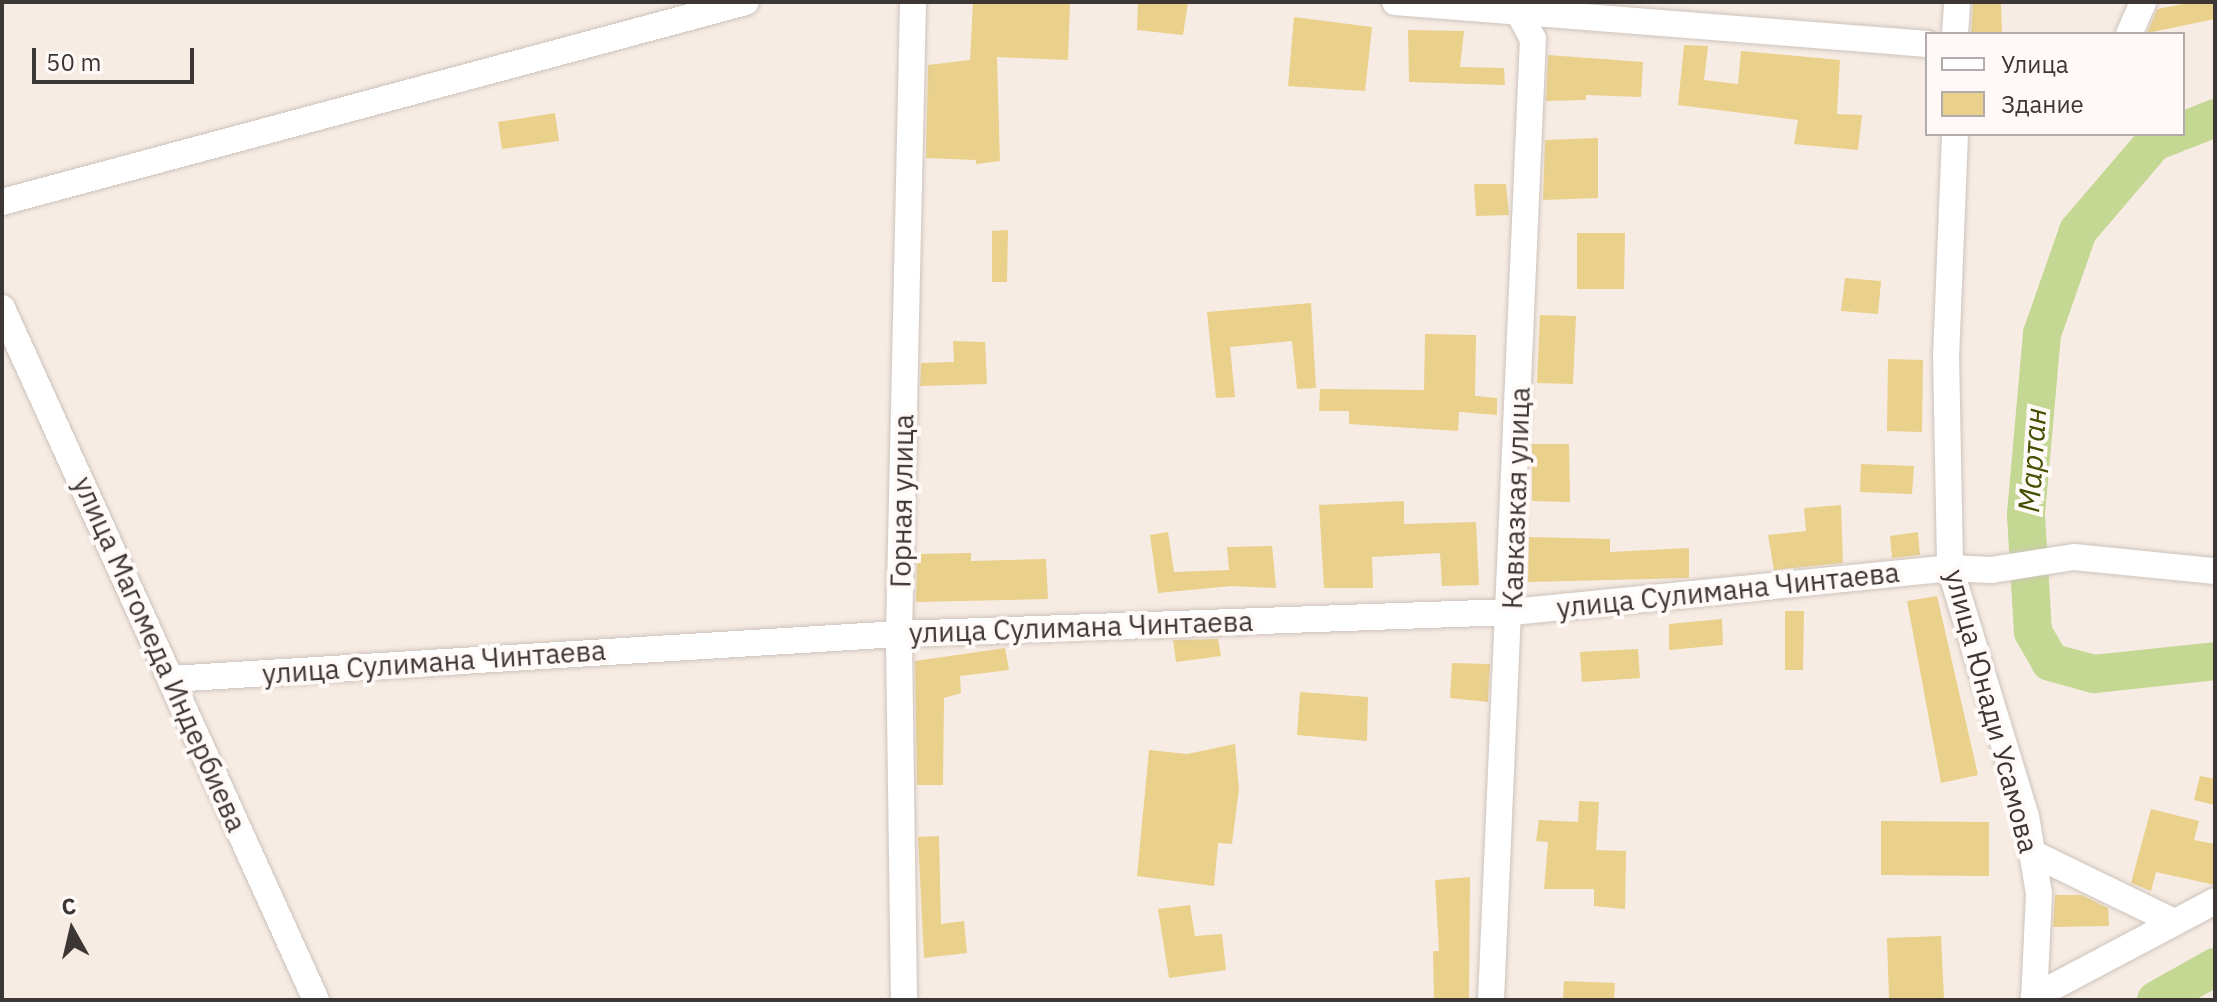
<!DOCTYPE html>
<html>
<head>
<meta charset="utf-8">
<style>
	body { margin:0 }
	#map { position:relative; width:2217px; height:1002px; overflow:hidden; background:#f7ece4; font-family:"IBM Plex Sans",sans-serif }
	div>[style] { position:absolute }
	.river>* { height:38px; margin:-19px; padding:0 19px; transform-origin:19px; border-radius:19px; background:#c4d793 }
	.building>* { inset:0; background:#e9d08b }
	.roads { filter:drop-shadow(0 0 2px #cdc3bb) drop-shadow(0 0 2px #cdc3bb) }
	.minor>* { height:26px; margin:-13px; padding:0 13px; transform-origin:13px; border-radius:13px; background:#fff }
	span { translate:-50% -50%; white-space:nowrap; text-align:center; line-height:1.15; -webkit-text-stroke:8px #fffaf7; paint-order:stroke }
	.street-label { font-size:28px; color:#3c3734 }
	.water-label { font-size:30px; color:#425000; font-style:italic }
	.frame { position:absolute; inset:0; border:4px solid #3c3734; pointer-events:none }
	.legend { position:absolute; left:1925px; top:32px; width:260px; height:104px; box-sizing:border-box; background:#fffaf7; border:2px solid #b1aca9; margin:0; padding:10px 14px; list-style:none; font-size:24px; color:#3c3734 }
	.legend li { display:flex; align-items:center; gap:16px; height:40px }
	.legend b { width:40px; border:2px solid #b1aca9 }
	.north { position:absolute; left:32px; top:890px; width:80px; height:80px; -webkit-text-stroke:6px #fffaf7; paint-order:stroke; rotate:352deg; font-size:22px; font-weight:700; line-height:32px; text-align:center; color:#3c3734 }
	.north::after { content:''; display:block; margin:auto; width:28px; height:36px; background:#3c3734; clip-path:polygon(50% 0,100% 100%,50% 72%,0 100%) }
	.scale { position:absolute; left:32px; top:48px; width:162px; height:36px; box-sizing:border-box; border:4px solid #3c3734; border-top:0; padding-left:10px; font-size:24px; line-height:28px; white-space:nowrap; color:#3c3734; -webkit-text-stroke:6px #fffaf7; paint-order:stroke }
</style>
</head>
<body>
<div id="map">
	<div class="river">
		<div style="left:2183px;top:131px;width:35px;rotate:-22deg"></div>
		<div style="left:2175px;top:134px;width:22px;rotate:159deg"></div>
		<div style="left:2154px;top:142px;width:117px;rotate:130.5deg"></div>
		<div style="left:2078px;top:231px;width:109px;rotate:109.3deg"></div>
		<div style="left:2042px;top:334px;width:182px;rotate:95.1deg"></div>
		<div style="left:2026px;top:515px;width:117px;rotate:86.6deg"></div>
		<div style="left:2033px;top:632px;width:34px;rotate:60deg"></div>
		<div style="left:2050px;top:662px;width:46px;rotate:15.3deg"></div>
		<div style="left:2094px;top:674px;width:122px;rotate:-6.1deg"></div>
		<div style="left:2156px;top:1000px;width:68px;rotate:-29.2deg"></div>
	</div>
	<div class="building">
		<div style="clip-path:polygon(973px 2px,1070px 2px,1068px 60px,997px 57px,1000px 161px,976px 164px,976px 160px,926px 158px,928px 65px,970px 60px)"></div>
		<div style="clip-path:polygon(1138px 2px,1188px 2px,1183px 35px,1137px 30px)"></div>
		<div style="clip-path:polygon(1973px 2px,2001px 2px,2002px 34px,1971px 34px)"></div>
		<div style="clip-path:polygon(2194px 2px,2215px 2px,2215px 19px,2147px 33px,2157px 9px)"></div>
		<div style="clip-path:polygon(1294px 17px,1372px 27px,1365px 91px,1288px 86px)"></div>
		<div style="clip-path:polygon(1408px 30px,1464px 31px,1460px 67px,1504px 68px,1505px 85px,1409px 82px)"></div>
		<div style="clip-path:polygon(1684px 45px,1708px 46px,1704px 80px,1738px 84px,1741px 51px,1840px 60px,1837px 114px,1862px 115px,1858px 150px,1794px 144px,1798px 120px,1678px 105px)"></div>
		<div style="clip-path:polygon(1548px 55px,1643px 62px,1641px 97px,1586px 95px,1586px 100px,1546px 101px)"></div>
		<div style="clip-path:polygon(555px 113px,559px 141px,502px 149px,498px 122px)"></div>
		<div style="clip-path:polygon(1598px 138px,1598px 198px,1543px 200px,1545px 140px)"></div>
		<div style="clip-path:polygon(1474px 184px,1506px 184px,1509px 215px,1476px 216px)"></div>
		<div style="clip-path:polygon(1008px 230px,1007px 282px,992px 282px,992px 231px)"></div>
		<div style="clip-path:polygon(1577px 233px,1625px 233px,1624px 289px,1577px 289px)"></div>
		<div style="clip-path:polygon(1845px 278px,1881px 281px,1878px 314px,1841px 311px)"></div>
		<div style="clip-path:polygon(1311px 303px,1316px 388px,1297px 389px,1292px 341px,1230px 347px,1235px 397px,1216px 398px,1207px 312px)"></div>
		<div style="clip-path:polygon(1540px 315px,1576px 316px,1573px 384px,1537px 383px)"></div>
		<div style="clip-path:polygon(1425px 334px,1476px 335px,1475px 396px,1497px 398px,1497px 415px,1459px 412px,1458px 431px,1349px 424px,1349px 411px,1319px 411px,1320px 389px,1424px 390px)"></div>
		<div style="clip-path:polygon(953px 341px,985px 342px,987px 384px,920px 386px,921px 363px,954px 362px)"></div>
		<div style="clip-path:polygon(1888px 359px,1923px 360px,1922px 432px,1887px 431px)"></div>
		<div style="clip-path:polygon(1532px 444px,1569px 444px,1570px 502px,1532px 501px)"></div>
		<div style="clip-path:polygon(1861px 464px,1914px 466px,1912px 494px,1860px 492px)"></div>
		<div style="clip-path:polygon(1404px 501px,1404px 524px,1476px 522px,1479px 585px,1442px 586px,1440px 553px,1372px 557px,1373px 588px,1324px 588px,1319px 505px)"></div>
		<div style="clip-path:polygon(1841px 505px,1843px 563px,1774px 570px,1768px 535px,1806px 531px,1804px 508px)"></div>
		<div style="clip-path:polygon(1168px 532px,1174px 572px,1229px 570px,1227px 547px,1272px 546px,1276px 588px,1231px 586px,1158px 593px,1150px 535px)"></div>
		<div style="clip-path:polygon(1918px 532px,1920px 555px,1892px 558px,1890px 536px)"></div>
		<div style="clip-path:polygon(1529px 537px,1610px 539px,1610px 552px,1689px 548px,1689px 578px,1528px 582px)"></div>
		<div style="clip-path:polygon(971px 553px,971px 561px,1046px 559px,1048px 599px,916px 602px,917px 554px)"></div>
		<div style="clip-path:polygon(1937px 596px,1978px 775px,1941px 783px,1907px 601px)"></div>
		<div style="clip-path:polygon(1785px 611px,1804px 611px,1803px 670px,1785px 670px)"></div>
		<div style="clip-path:polygon(1722px 619px,1723px 645px,1669px 650px,1669px 624px)"></div>
		<div style="clip-path:polygon(1218px 639px,1221px 656px,1176px 662px,1173px 640px)"></div>
		<div style="clip-path:polygon(1005px 648px,1009px 670px,960px 676px,961px 693px,944px 698px,943px 785px,917px 785px,915px 661px)"></div>
		<div style="clip-path:polygon(1638px 649px,1640px 678px,1582px 682px,1580px 652px)"></div>
		<div style="clip-path:polygon(1452px 663px,1490px 664px,1488px 702px,1450px 698px)"></div>
		<div style="clip-path:polygon(1300px 692px,1368px 697px,1367px 741px,1297px 735px)"></div>
		<div style="clip-path:polygon(1235px 744px,1239px 789px,1232px 844px,1218px 843px,1214px 886px,1137px 876px,1149px 750px,1187px 754px)"></div>
		<div style="clip-path:polygon(2200px 776px,2215px 779px,2215px 805px,2194px 800px)"></div>
		<div style="clip-path:polygon(1579px 801px,1599px 802px,1596px 850px,1626px 851px,1625px 909px,1594px 906px,1594px 889px,1544px 889px,1548px 842px,1536px 841px,1539px 820px,1578px 822px)"></div>
		<div style="clip-path:polygon(2151px 809px,2199px 821px,2194px 840px,2215px 844px,2215px 885px,2156px 872px,2151px 891px,2131px 883px)"></div>
		<div style="clip-path:polygon(1881px 821px,1989px 822px,1989px 876px,1881px 875px)"></div>
		<div style="clip-path:polygon(939px 836px,941px 924px,964px 921px,967px 953px,924px 958px,918px 837px)"></div>
		<div style="clip-path:polygon(1470px 877px,1469px 1000px,1434px 1000px,1433px 951px,1439px 951px,1435px 880px)"></div>
		<div style="clip-path:polygon(2055px 895px,2082px 895px,2108px 908px,2109px 926px,2053px 927px)"></div>
		<div style="clip-path:polygon(1190px 905px,1195px 936px,1222px 934px,1226px 970px,1169px 978px,1158px 909px)"></div>
		<div style="clip-path:polygon(1941px 936px,1944px 999px,1889px 1000px,1887px 938px)"></div>
		<div style="clip-path:polygon(1564px 981px,1615px 983px,1614px 1000px,1563px 1000px)"></div>
	</div>
	<div class="roads">
		<div class="minor">
			<div style="left:1395px;top:2px;width:534px;rotate:4.51deg"></div>
			<div style="left:1955px;top:34px;width:32px;rotate:-86deg"></div>
			<div style="left:2129px;top:34px;width:35px;rotate:-66deg"></div>
			<div style="left:1955px;top:134px;width:220px;rotate:92.3deg"></div>
			<div style="left:1946px;top:354px;width:214px;rotate:88.9deg"></div>
			<div style="left:1950px;top:568px;width:259px;rotate:73deg"></div>
			<div style="left:2026px;top:816px;width:79px;rotate:80.5deg"></div>
			<div style="left:2039px;top:894px;width:106px;rotate:92.7deg"></div>
			<div style="left:2px;top:202px;width:770px;rotate:-15.05deg"></div>
			<div style="left:2px;top:308px;width:760px;rotate:65.59deg"></div>
			<div style="left:171px;top:679px;width:729px;rotate:-3.54deg"></div>
			<div style="left:899px;top:634px;width:613px;rotate:-2.06deg"></div>
			<div style="left:1512px;top:612px;width:440px;rotate:-5.7deg"></div>
			<div style="left:1950px;top:568px;width:41px;rotate:2.8deg"></div>
			<div style="left:1991px;top:570px;width:84px;rotate:-8.9deg"></div>
			<div style="left:2074px;top:557px;width:142px;rotate:5.7deg"></div>
			<div style="left:2032px;top:853px;width:158px;rotate:25.9deg"></div>
			<div style="left:2034px;top:997px;width:205px;rotate:-27.9deg"></div>
			<div style="left:904px;top:1000px;width:366px;rotate:-90.8deg"></div>
			<div style="left:899px;top:634px;width:632px;rotate:-88.73deg"></div>
			<div style="left:1491px;top:1000px;width:962px;rotate:-87.5deg"></div>
			<div style="left:1533px;top:39px;width:42px;rotate:-118.4deg"></div>
		</div>
	</div>
	<div class="street-label">
		<span style="left:1516px;top:498px;rotate:-88deg">Кавказкая улица</span>
		<span style="left:902px;top:501px;rotate:-89deg">Горная улица</span>
		<span style="left:1728px;top:590px;rotate:-6deg">улица Сулимана Чинтаева</span>
		<span style="left:1081px;top:627px;rotate:-2deg">улица Сулимана Чинтаева</span>
		<span style="left:160px;top:654px;rotate:66deg">улица Магомеда Индербиева</span>
		<span style="left:434px;top:662px;rotate:-4deg">улица Сулимана Чинтаева</span>
		<span style="left:1992px;top:711px;rotate:75deg">улица Юнади Усамова</span>
	</div>
	<div class="water-label">
		<span style="left:2032px;top:460px;rotate:-86deg">Мартан</span>
	</div>
	<div class="frame"></div>
	<ul class="legend">
	<li><b style="height:10px;background:#fff"></b>Улица</li>
	<li><b style="height:22px;background:#e9d08b"></b>Здание</li>
	</ul>
	<div class="north">С</div>
	<div class="scale">50 m</div>
</div>
</body>
</html>
